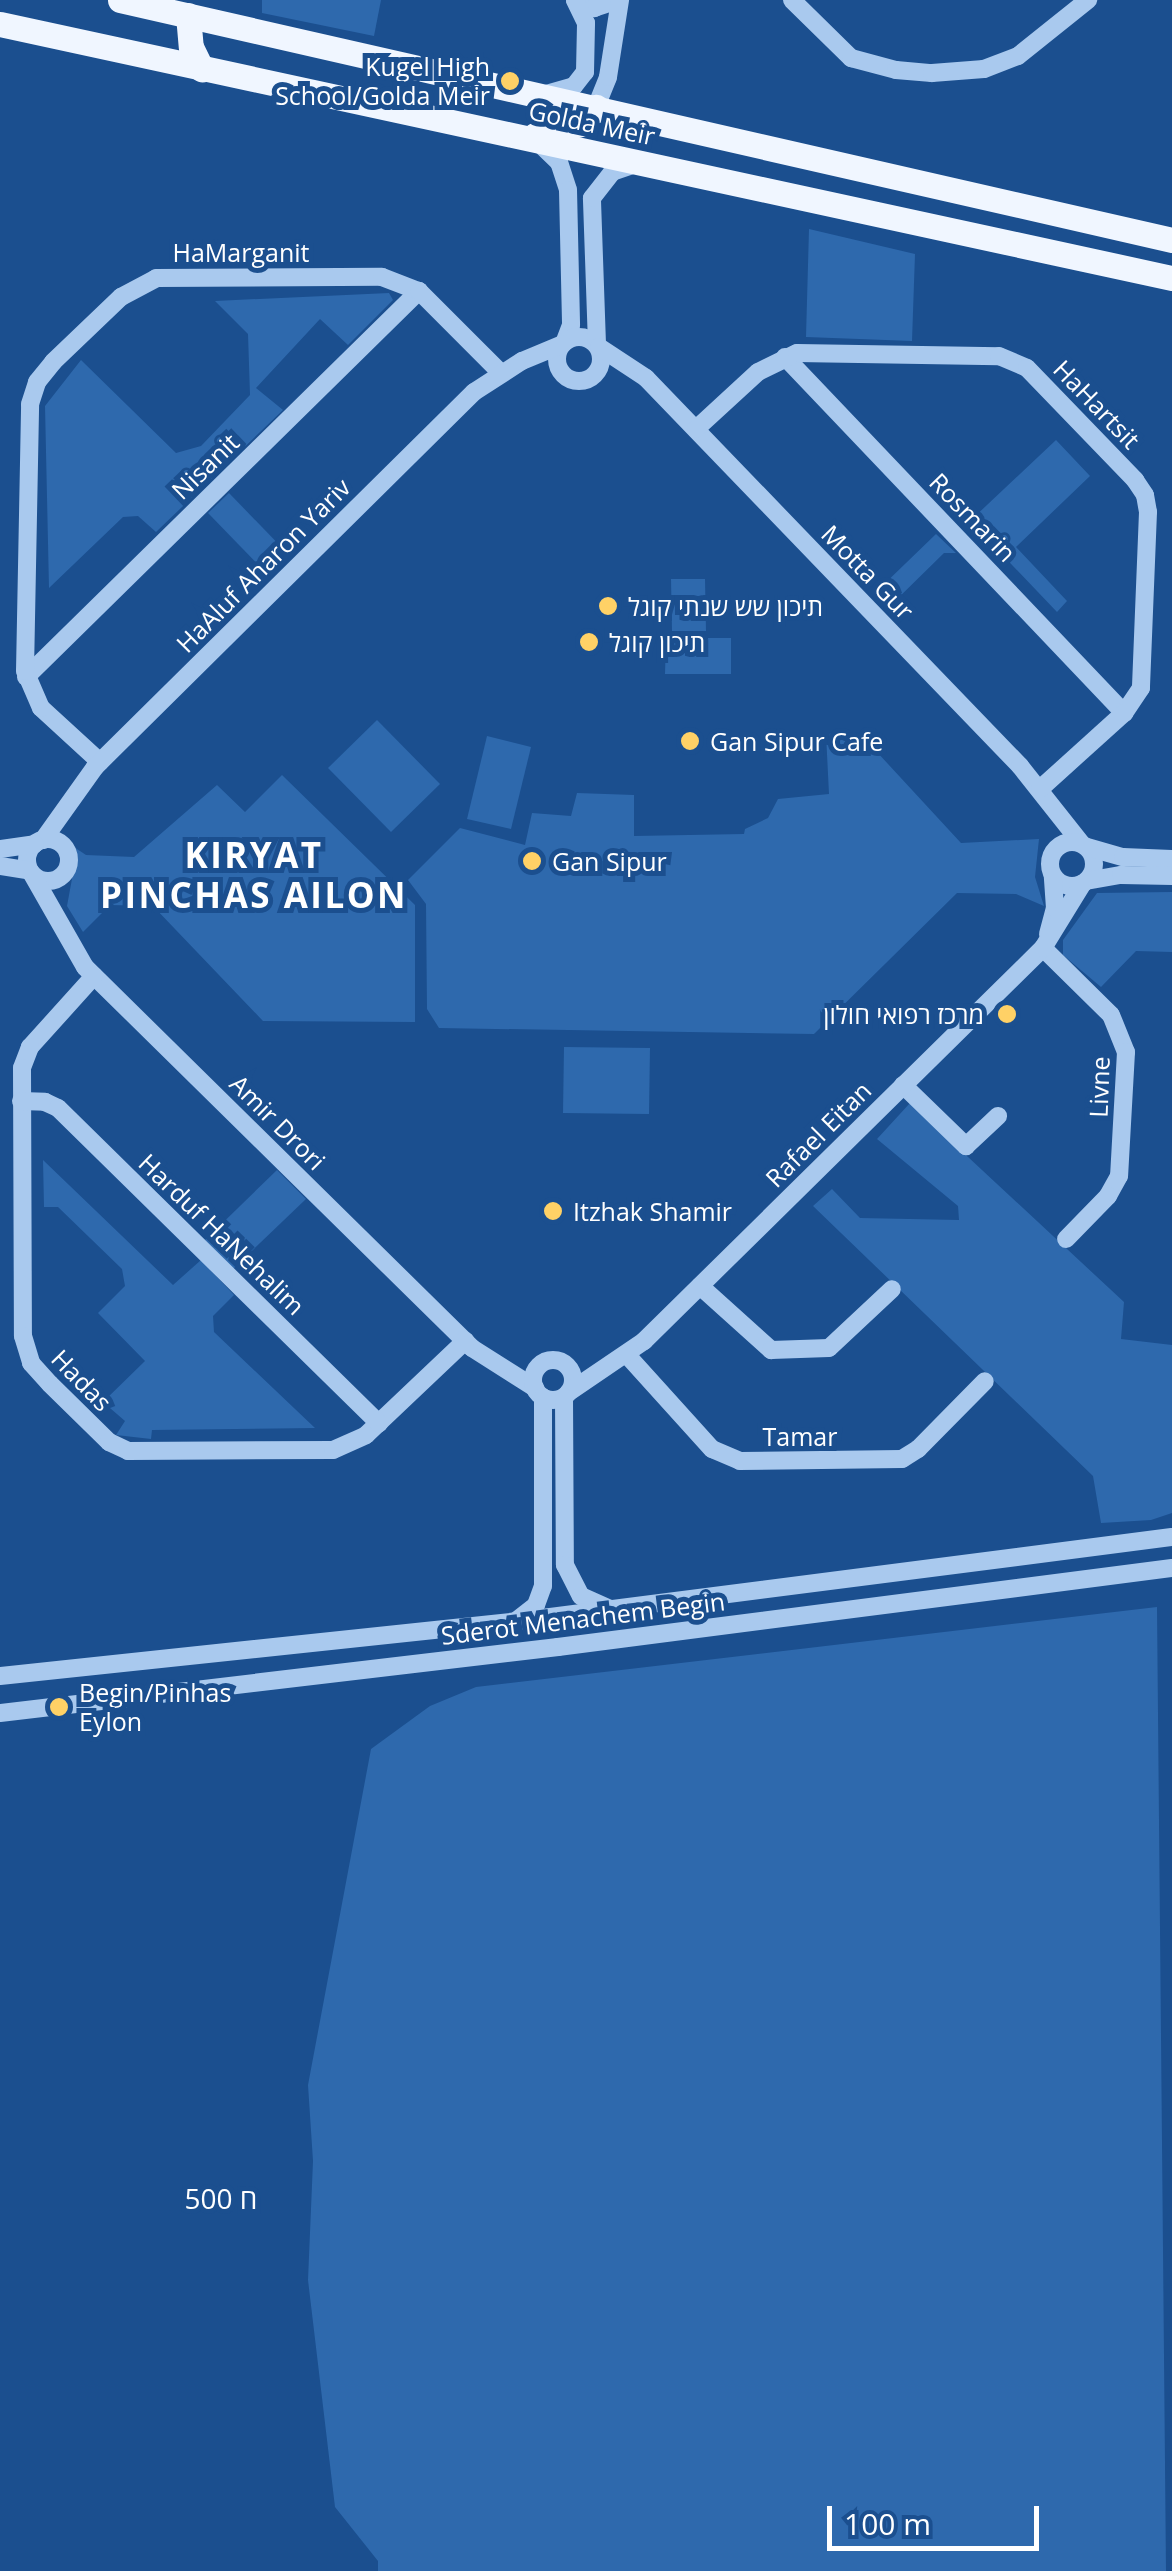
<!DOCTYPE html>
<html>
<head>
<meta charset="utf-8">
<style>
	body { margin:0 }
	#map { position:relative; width:1172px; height:2571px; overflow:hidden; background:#1b4f8f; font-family:"Open Sans","Noto Sans Hebrew",sans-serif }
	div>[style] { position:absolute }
	.green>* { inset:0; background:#2e69ad }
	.minor>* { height:18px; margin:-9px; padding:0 9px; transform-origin:9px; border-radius:9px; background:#a9c9ee }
	.minor>.ring { margin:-9px; padding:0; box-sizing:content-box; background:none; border:18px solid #a9c9ee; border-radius:50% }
	.major>* { height:25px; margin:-12.5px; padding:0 12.5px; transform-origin:12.5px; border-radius:12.5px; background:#f0f6ff }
	.dots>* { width:28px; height:28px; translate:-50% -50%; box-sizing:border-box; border:5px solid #1b4f8f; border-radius:50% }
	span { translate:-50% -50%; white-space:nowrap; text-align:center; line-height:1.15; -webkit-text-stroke:10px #1b4f8f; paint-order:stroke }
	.poi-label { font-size:25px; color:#fff }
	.right { translate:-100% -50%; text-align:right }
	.left { translate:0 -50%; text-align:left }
	.street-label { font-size:25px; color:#fff }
	.neighbourhood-label { font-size:28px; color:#fff }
	.district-label { font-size:35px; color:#fff; font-weight:700; letter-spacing:2.5px }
	.scale { position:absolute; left:827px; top:2506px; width:212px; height:45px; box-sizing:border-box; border:5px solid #fff; border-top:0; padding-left:12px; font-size:30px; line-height:35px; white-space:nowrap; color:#fff; -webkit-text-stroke:8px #1b4f8f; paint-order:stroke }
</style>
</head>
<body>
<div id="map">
	<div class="green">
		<div style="clip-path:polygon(262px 0,381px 0,374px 36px,262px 13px)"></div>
		<div style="clip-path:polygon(809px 229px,915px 254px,912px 341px,806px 337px)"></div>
		<div style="clip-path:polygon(389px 293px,393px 300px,348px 345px,320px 319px,256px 388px,283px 410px,156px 532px,138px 516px,123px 517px,49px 588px,45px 406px,81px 360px,176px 453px,201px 446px,250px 395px,248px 334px,215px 301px)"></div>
		<div style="clip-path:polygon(1056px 440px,1090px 476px,1016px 547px,1067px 601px,1057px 612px,970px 521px)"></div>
		<div style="clip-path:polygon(229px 493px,289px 555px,268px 575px,208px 513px)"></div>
		<div style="clip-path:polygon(936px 534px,956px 553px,944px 553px,890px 606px,876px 592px)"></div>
		<div style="clip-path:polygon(671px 579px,705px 579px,706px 631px,672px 631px)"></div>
		<div style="clip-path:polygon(666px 638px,731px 638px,731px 674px,665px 674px)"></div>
		<div style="clip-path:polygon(377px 720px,440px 784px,391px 832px,328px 768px)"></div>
		<div style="clip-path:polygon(846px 732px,864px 738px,961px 843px,1039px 839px,1035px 877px,1044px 906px,1016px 894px,957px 893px,814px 1034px,439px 1028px,427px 1009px,426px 904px,408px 880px,460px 828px,525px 845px,532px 813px,571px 816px,577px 793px,634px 795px,634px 836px,744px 834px,745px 829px,768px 818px,778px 799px,829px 794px,826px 734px)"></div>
		<div style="clip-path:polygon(487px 736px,531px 747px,511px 829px,467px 819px)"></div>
		<div style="clip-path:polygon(282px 775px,415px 905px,415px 1022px,263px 1021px,153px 906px,110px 905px,83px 932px,67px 906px,76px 857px,74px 847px,86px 855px,134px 857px,217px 785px,245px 812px)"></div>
		<div style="clip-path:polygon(1172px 892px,1172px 952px,1136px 951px,1101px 987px,1063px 955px,1063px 940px,1097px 893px)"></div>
		<div style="clip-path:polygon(564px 1047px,650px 1048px,649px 1114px,563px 1113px)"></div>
		<div style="clip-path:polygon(910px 1103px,1124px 1302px,1121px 1339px,1172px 1345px,1172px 1513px,1151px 1520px,1101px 1523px,1093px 1476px,813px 1206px,832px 1189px,860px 1218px,959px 1220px,958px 1206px,877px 1139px)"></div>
		<div style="clip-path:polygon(43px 1160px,173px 1285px,201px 1260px,234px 1295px,213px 1316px,214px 1332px,315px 1428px,152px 1430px,151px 1439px,116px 1435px,125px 1421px,103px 1402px,145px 1361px,98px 1313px,125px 1286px,122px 1269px,58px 1207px,44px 1207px)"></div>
		<div style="clip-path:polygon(277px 1170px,306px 1199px,233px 1269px,205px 1240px)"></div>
		<div style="clip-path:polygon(1157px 1607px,1166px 2571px,378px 2571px,378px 2561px,335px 2507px,308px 2280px,313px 2161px,308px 2085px,371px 1749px,430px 1706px,476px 1687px)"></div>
	</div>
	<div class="minor">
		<div style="left:575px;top:0;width:21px;rotate:23deg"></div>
		<div style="left:594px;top:8px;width:25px;rotate:-18deg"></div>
		<div style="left:792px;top:0;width:83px;rotate:44.5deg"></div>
		<div style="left:851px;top:58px;width:47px;rotate:14.9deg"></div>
		<div style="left:896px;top:70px;width:36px;rotate:5deg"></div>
		<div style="left:932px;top:73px;width:52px;rotate:-4.4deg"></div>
		<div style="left:984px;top:69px;width:36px;rotate:-21deg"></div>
		<div style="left:1018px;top:56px;width:90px;rotate:-38.7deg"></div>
		<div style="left:543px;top:95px;width:32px;rotate:-16deg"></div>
		<div style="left:574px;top:86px;width:18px;rotate:-52deg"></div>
		<div style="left:585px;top:72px;width:49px;rotate:-88.8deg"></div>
		<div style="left:586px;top:23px;width:25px;rotate:-116deg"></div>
		<div style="left:596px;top:107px;width:32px;rotate:-68deg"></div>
		<div style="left:608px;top:77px;width:78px;rotate:-81.1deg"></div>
		<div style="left:539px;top:143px;width:28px;rotate:44deg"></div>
		<div style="left:559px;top:162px;width:29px;rotate:72deg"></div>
		<div style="left:568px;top:190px;width:135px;rotate:88.7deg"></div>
		<div style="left:571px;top:325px;width:17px;rotate:111deg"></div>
		<div class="ring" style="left:557px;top:337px;width:26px;height:26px"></div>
		<div style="left:597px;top:344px;width:146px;rotate:-92deg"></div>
		<div style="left:592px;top:198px;width:33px;rotate:-52deg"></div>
		<div style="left:612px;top:172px;width:24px;rotate:-19deg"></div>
		<div style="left:599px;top:347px;width:56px;rotate:33.4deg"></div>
		<div style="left:646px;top:378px;width:539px;rotate:46.05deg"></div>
		<div style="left:1020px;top:766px;width:98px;rotate:51.6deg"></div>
		<div style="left:785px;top:357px;width:492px;rotate:46.4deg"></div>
		<div style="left:696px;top:429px;width:84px;rotate:-42.6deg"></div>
		<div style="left:758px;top:372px;width:43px;rotate:-26deg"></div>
		<div style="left:797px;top:353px;width:202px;rotate:0.9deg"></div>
		<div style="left:999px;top:356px;width:30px;rotate:23deg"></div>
		<div style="left:1027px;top:368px;width:156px;rotate:46deg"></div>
		<div style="left:1135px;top:480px;width:18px;rotate:56deg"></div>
		<div style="left:1145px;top:495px;width:17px;rotate:80deg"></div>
		<div style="left:1148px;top:512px;width:176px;rotate:92.3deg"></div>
		<div style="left:1141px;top:688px;width:30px;rotate:124deg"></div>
		<div style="left:1124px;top:713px;width:113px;rotate:137.9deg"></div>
		<div style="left:26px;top:677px;width:551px;rotate:-44.49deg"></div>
		<div style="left:100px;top:762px;width:80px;rotate:-137.5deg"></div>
		<div style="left:41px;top:708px;width:40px;rotate:-113.4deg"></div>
		<div style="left:25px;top:671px;width:267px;rotate:-88.9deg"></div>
		<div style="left:30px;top:404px;width:23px;rotate:-72deg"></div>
		<div style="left:37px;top:382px;width:26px;rotate:-51deg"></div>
		<div style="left:53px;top:362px;width:94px;rotate:-43.7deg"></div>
		<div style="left:121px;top:297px;width:40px;rotate:-28deg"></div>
		<div style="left:156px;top:278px;width:226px;rotate:-0.3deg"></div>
		<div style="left:382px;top:277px;width:40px;rotate:21deg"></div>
		<div style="left:419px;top:291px;width:116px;rotate:45deg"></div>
		<div class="ring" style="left:27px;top:839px;width:24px;height:24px"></div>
		<div style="left:43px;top:840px;width:90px;rotate:-54.5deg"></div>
		<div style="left:95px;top:767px;width:533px;rotate:-44.7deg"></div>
		<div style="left:474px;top:392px;width:57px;rotate:-32.9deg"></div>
		<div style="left:522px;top:361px;width:44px;rotate:-22.5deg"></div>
		<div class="ring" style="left:1050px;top:842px;width:26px;height:26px"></div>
		<div style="left:1087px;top:847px;width:37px;rotate:16deg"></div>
		<div style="left:1123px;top:857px;width:49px;rotate:2.3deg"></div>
		<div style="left:0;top:849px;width:35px;rotate:-8deg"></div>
		<div style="left:0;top:866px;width:30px;rotate:9deg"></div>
		<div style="left:32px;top:874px;width:107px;rotate:60.3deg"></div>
		<div style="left:85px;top:967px;width:543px;rotate:44.55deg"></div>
		<div style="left:472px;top:1348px;width:75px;rotate:32.4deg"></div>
		<div style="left:1086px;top:881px;width:36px;rotate:-10deg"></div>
		<div style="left:1121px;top:875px;width:51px;rotate:1.1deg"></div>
		<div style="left:1048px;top:934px;width:27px;rotate:-75deg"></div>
		<div style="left:1055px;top:908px;width:32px;rotate:-94deg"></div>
		<div style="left:1043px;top:948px;width:95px;rotate:44.6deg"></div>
		<div style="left:1111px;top:1015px;width:40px;rotate:68deg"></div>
		<div style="left:1126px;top:1052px;width:124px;rotate:93.2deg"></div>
		<div style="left:1119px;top:1176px;width:23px;rotate:119deg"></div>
		<div style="left:1108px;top:1196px;width:60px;rotate:134.3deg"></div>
		<div style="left:94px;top:976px;width:96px;rotate:132deg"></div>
		<div style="left:30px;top:1047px;width:22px;rotate:111deg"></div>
		<div style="left:22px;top:1068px;width:268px;rotate:89.8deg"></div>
		<div style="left:23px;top:1336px;width:28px;rotate:73deg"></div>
		<div style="left:31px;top:1363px;width:28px;rotate:48deg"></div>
		<div style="left:50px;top:1384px;width:83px;rotate:44.5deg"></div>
		<div style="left:109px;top:1442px;width:21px;rotate:25deg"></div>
		<div style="left:128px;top:1451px;width:205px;rotate:-0.3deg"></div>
		<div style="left:333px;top:1450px;width:36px;rotate:-24deg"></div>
		<div style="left:366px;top:1435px;width:137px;rotate:-43.5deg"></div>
		<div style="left:903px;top:1085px;width:88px;rotate:44.1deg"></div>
		<div style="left:966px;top:1146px;width:44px;rotate:-43.2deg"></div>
		<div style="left:21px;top:1101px;width:24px;rotate:2deg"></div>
		<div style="left:45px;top:1102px;width:14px;rotate:25deg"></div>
		<div style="left:58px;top:1108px;width:450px;rotate:44.5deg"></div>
		<div style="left:700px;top:1286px;width:96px;rotate:42deg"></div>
		<div style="left:771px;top:1350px;width:58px;rotate:-2deg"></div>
		<div style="left:829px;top:1348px;width:86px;rotate:-43.1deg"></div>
		<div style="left:627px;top:1355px;width:127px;rotate:47.9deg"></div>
		<div style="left:712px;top:1449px;width:30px;rotate:23deg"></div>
		<div style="left:740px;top:1461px;width:162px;rotate:-0.7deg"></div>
		<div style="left:902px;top:1459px;width:19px;rotate:-32deg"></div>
		<div style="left:918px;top:1449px;width:95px;rotate:-45.4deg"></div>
		<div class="ring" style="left:533px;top:1360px;width:22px;height:22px"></div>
		<div style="left:569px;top:1392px;width:91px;rotate:-34.2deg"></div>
		<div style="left:644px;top:1341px;width:560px;rotate:-44.57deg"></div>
		<div style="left:1043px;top:948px;width:76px;rotate:-58.4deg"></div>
		<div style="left:564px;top:1397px;width:168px;rotate:89.7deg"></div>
		<div style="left:565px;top:1565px;width:35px;rotate:63deg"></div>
		<div style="left:581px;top:1596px;width:30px;rotate:24deg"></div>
		<div style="left:517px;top:1620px;width:24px;rotate:-38deg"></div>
		<div style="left:536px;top:1605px;width:20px;rotate:-70deg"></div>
		<div style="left:543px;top:1586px;width:189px;rotate:-90deg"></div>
		<div style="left:0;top:1676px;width:522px;rotate:-6.05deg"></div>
		<div style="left:519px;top:1621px;width:658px;rotate:-7.33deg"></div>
		<div style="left:0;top:1713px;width:562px;rotate:-6.75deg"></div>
		<div style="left:558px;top:1647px;width:619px;rotate:-7.33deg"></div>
	</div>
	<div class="major">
		<div style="left:120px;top:0;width:1079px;rotate:12.85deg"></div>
		<div style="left:188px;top:15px;width:32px;rotate:85deg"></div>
		<div style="left:191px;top:47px;width:25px;rotate:64deg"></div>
		<div style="left:0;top:24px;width:1199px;rotate:12.23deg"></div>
		<div style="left:535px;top:135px;width:47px;rotate:-13.4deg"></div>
		<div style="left:581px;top:124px;width:23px;rotate:-49deg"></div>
	</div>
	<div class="dots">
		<div style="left:510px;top:81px;background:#ffd166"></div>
		<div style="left:608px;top:606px;background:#ffd166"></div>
		<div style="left:589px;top:642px;background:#ffd166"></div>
		<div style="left:690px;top:741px;background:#ffd166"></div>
		<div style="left:532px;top:861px;background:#ffd166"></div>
		<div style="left:1007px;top:1014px;background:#ffd166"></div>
		<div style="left:553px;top:1211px;background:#ffd166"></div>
		<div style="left:59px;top:1707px;background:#ffd166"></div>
	</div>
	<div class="poi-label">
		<span class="right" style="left:490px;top:81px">Kugel High<br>School/Golda Meir</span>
		<span class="left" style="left:628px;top:606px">תיכון שש שנתי קוגל</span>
		<span class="left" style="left:609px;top:642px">תיכון קוגל</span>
		<span class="left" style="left:710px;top:741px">Gan Sipur Cafe</span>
		<span class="left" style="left:552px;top:861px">Gan Sipur</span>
		<span class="right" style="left:984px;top:1014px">מרכז רפואי חולון</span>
		<span class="left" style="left:573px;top:1211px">Itzhak Shamir</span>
		<span class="left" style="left:79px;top:1707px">Begin/Pinhas<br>Eylon</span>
	</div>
	<div class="street-label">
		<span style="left:592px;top:123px;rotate:12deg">Golda Meir</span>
		<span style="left:241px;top:252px">HaMarganit</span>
		<span style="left:1097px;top:404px;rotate:46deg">HaHartsit</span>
		<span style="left:205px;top:466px;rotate:-44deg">Nisanit</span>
		<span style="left:973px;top:517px;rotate:46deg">Rosmarin</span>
		<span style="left:263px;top:565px;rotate:-45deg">HaAluf Aharon Yariv</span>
		<span style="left:868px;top:572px;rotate:46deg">Motta Gur</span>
		<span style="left:1099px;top:1087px;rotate:-88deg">Livne</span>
		<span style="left:278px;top:1122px;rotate:45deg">Amir Drori</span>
		<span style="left:818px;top:1134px;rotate:-45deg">Rafael Eitan</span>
		<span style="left:222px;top:1234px;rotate:44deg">Harduf HaNehalim</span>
		<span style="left:82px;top:1380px;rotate:46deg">Hadas</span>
		<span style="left:800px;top:1436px">Tamar</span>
		<span style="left:583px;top:1618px;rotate:-7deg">Sderot Menachem Begin</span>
	</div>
	<div class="neighbourhood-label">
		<span style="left:221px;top:2198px">ח 500</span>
	</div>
	<div class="district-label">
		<span style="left:254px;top:875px">KIRYAT<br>PINCHAS AILON</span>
	</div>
	<div class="scale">100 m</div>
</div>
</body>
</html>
